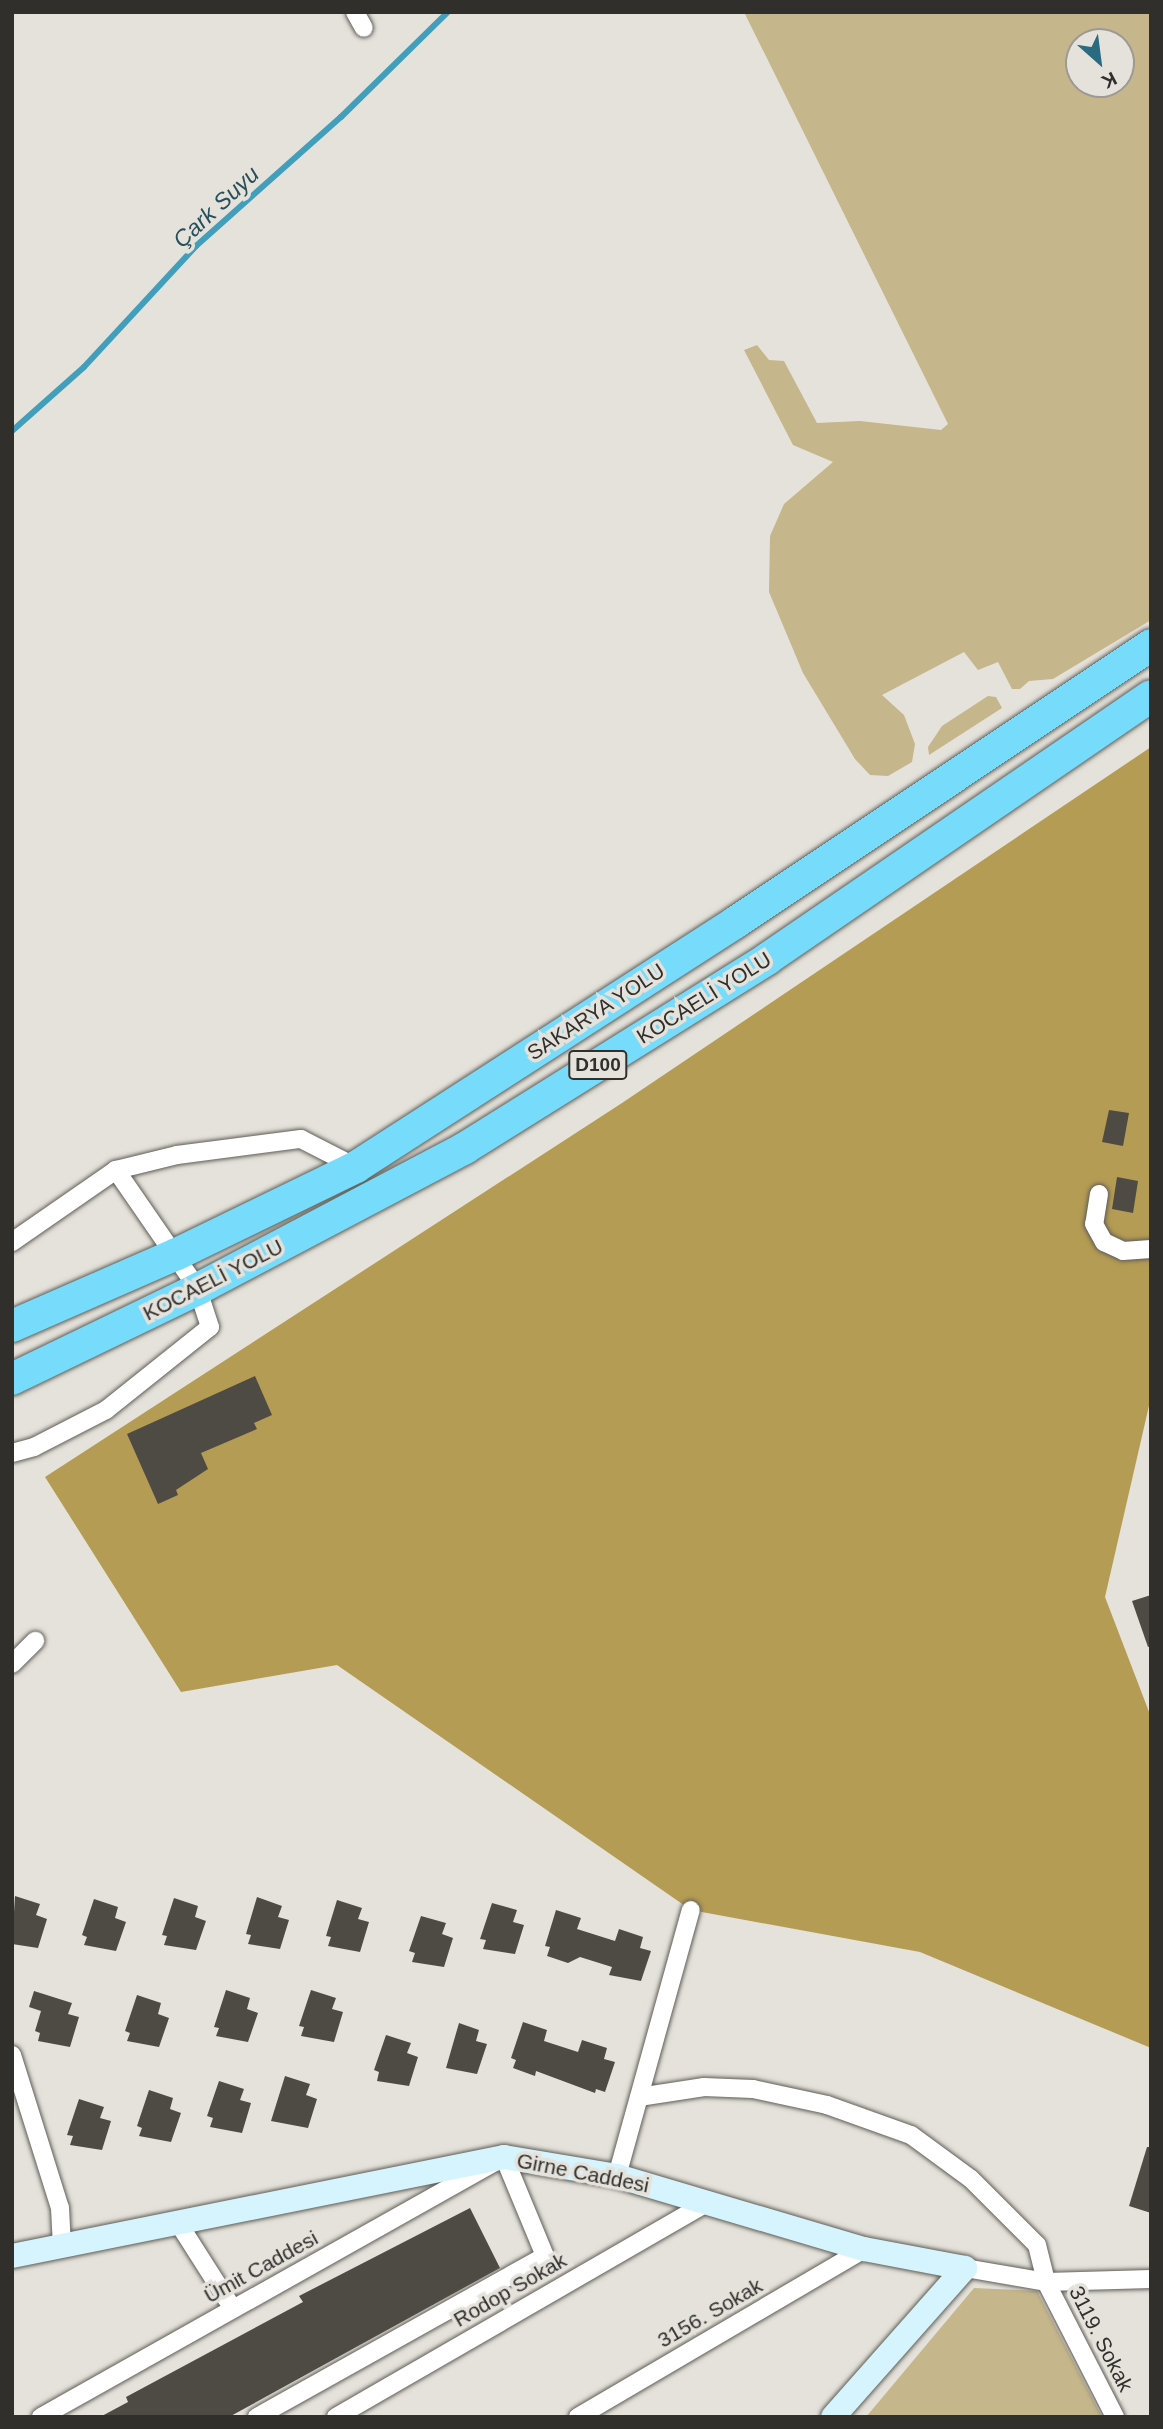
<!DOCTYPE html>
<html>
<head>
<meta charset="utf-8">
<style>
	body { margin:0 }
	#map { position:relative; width:1163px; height:2429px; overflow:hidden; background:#e5e2db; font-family:Arial,sans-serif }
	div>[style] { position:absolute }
	.green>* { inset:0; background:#c5b68b }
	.forest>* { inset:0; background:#b59c54 }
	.stream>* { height:6px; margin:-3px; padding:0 3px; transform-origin:3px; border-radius:3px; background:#429fbb }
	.building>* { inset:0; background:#4e4b45 }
	.roads { filter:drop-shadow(0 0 2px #5f5d57) drop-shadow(0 0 2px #5f5d57) }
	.street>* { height:18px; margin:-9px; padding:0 9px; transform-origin:9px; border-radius:9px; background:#fff }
	.secondary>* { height:24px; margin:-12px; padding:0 12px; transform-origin:12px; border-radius:12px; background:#d6f4fe }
	.highway>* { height:32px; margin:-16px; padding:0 16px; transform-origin:16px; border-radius:16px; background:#77dbfb }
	span { translate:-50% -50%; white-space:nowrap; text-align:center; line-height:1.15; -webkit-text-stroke:7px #e5e2db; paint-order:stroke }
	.shield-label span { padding:2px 5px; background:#e5e2db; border:2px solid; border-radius:5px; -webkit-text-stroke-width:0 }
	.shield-label { font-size:19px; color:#302f2c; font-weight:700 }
	.street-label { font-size:21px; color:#302f2c }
	.water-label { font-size:23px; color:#274f5c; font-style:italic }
	.frame { position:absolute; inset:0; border:14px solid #302f2c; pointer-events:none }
	.north { position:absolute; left:1065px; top:28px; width:70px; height:70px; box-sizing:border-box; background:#e5e2db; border:2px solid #9d9a95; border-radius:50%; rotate:152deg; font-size:19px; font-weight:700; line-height:28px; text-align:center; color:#302f2c }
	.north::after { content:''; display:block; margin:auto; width:24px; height:32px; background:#2a6b7f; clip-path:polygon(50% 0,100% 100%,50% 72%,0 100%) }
</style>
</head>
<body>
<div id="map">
	<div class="green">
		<div style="clip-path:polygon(evenodd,744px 12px,1151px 12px,1151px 620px,1053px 679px,1029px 681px,1020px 689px,1012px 689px,998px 662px,978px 670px,964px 652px,882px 695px,904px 715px,915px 744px,912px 762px,888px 776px,870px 775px,855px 759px,803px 673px,769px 592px,770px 536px,784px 504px,833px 462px,793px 445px,744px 350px,757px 345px,769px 360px,784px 361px,817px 423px,860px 421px,941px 430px,948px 424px,744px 12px,1079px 42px,1121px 42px,1121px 84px,1079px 84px,1079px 42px)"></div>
		<div style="clip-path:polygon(988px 696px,996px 697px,1002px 708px,929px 755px,928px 747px,942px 726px)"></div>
		<div style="clip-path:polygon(974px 2288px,1037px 2291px,1102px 2417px,866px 2417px)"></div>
	</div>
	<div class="forest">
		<div style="clip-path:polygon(1151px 747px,1151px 1397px,1105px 1597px,1151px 1717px,1151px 2048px,920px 1952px,691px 1910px,337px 1665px,181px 1692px,45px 1477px,622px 1103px)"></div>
	</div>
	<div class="stream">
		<div style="left:12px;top:431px;width:96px;rotate:-41.6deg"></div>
		<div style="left:84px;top:367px;width:165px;rotate:-47.2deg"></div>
		<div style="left:196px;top:246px;width:194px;rotate:-41.7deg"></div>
		<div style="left:341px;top:117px;width:150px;rotate:-44.5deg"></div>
	</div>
	<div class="building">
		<div style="clip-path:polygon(1109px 1110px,1129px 1113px,1123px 1146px,1102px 1142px)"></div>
		<div style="clip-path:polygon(1117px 1177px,1138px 1181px,1133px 1213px,1112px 1209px)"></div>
		<div style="clip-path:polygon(255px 1376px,272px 1415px,254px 1423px,257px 1429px,201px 1453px,208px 1469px,176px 1490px,178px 1495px,158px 1504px,127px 1434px)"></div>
		<div style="clip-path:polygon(1151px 1595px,1151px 1646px,1148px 1647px,1132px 1601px)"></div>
		<div style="clip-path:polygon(15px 1896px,40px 1904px,36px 1915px,47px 1919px,38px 1948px,12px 1944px)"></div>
		<div style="clip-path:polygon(257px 1897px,282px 1906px,278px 1917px,289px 1920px,280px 1949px,248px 1944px,251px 1935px,246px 1934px)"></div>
		<div style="clip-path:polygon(174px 1898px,198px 1906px,195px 1917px,206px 1921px,196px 1950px,164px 1945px,167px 1936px,162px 1935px)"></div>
		<div style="clip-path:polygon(94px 1899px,118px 1907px,115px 1918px,126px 1922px,116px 1951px,84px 1945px,87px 1937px,82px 1935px)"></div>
		<div style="clip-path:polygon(337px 1900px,362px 1908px,358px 1919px,369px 1922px,360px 1952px,328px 1946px,331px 1937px,326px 1936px)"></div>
		<div style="clip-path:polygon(492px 1903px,517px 1910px,513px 1922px,524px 1925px,515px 1954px,483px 1949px,486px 1940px,480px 1939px)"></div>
		<div style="clip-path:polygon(556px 1910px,581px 1918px,577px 1929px,615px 1941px,619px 1929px,643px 1937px,640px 1948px,651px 1951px,641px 1981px,609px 1975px,612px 1967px,580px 1957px,568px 1963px,547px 1956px,550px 1947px,545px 1946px)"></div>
		<div style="clip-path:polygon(421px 1916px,446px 1923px,442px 1934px,453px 1938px,444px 1967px,412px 1962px,415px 1953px,409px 1951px)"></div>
		<div style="clip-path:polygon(226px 1990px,250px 1998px,247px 2009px,258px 2013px,248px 2042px,216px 2036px,219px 2028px,214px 2027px)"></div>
		<div style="clip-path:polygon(311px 1990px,336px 1998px,332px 2009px,343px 2012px,334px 2042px,301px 2036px,304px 2027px,299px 2026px)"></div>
		<div style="clip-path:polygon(34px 1991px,72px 2003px,68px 2014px,79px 2017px,70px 2047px,38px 2041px,40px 2033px,35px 2031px,41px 2011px,29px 2007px)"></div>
		<div style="clip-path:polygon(137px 1995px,161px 2003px,158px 2014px,169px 2018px,159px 2047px,127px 2041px,130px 2033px,125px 2031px)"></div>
		<div style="clip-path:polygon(523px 2022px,547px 2030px,544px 2041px,578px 2052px,582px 2040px,607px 2048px,604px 2059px,615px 2062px,605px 2092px,596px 2089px,595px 2093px,536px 2071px,535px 2076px,513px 2068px,516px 2060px,511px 2058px)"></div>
		<div style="clip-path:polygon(459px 2023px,479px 2030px,476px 2041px,487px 2044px,477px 2074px,446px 2068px)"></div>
		<div style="clip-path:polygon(386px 2035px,411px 2043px,407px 2053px,418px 2057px,409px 2086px,377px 2081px,379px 2072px,374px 2070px)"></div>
		<div style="clip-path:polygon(285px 2076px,310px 2084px,306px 2095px,317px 2099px,308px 2128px,271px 2121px)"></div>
		<div style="clip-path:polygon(219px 2081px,244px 2089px,240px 2100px,251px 2103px,242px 2133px,210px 2127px,213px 2118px,207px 2116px)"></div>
		<div style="clip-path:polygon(149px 2090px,173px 2098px,170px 2109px,181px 2113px,171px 2142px,139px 2136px,142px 2128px,137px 2126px)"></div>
		<div style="clip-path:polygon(79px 2099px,104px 2107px,100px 2118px,111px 2121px,102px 2150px,70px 2145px,73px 2136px,67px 2135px)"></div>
		<div style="clip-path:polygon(1147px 2147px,1151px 2147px,1151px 2213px,1129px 2206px)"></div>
		<div style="clip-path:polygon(470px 2208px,500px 2268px,229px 2417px,100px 2417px,128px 2402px,126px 2397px,303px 2302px,299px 2296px)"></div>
	</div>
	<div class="roads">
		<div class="street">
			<div style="left:355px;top:12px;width:18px;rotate:61deg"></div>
			<div style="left:1099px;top:1194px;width:30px;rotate:99deg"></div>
			<div style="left:1094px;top:1224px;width:21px;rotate:61deg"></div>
			<div style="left:1104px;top:1242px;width:21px;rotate:25deg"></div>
			<div style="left:1123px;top:1251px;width:28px;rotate:-4deg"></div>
			<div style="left:12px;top:1242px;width:126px;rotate:-34.7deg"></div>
			<div style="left:116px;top:1170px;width:63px;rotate:-13.8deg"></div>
			<div style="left:177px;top:1155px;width:125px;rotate:-7.4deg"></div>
			<div style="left:301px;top:1139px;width:62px;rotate:27deg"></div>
			<div style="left:12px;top:1453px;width:23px;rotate:-15deg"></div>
			<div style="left:34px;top:1447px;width:81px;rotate:-27.2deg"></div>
			<div style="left:106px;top:1410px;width:133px;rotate:-38.6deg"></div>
			<div style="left:210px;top:1327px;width:40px;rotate:-108deg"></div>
			<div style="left:198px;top:1289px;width:145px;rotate:-124.6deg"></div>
			<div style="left:12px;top:1664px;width:33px;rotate:-45deg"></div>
			<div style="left:12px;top:2055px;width:160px;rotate:72.6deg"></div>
			<div style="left:60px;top:2208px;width:37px;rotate:87deg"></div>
			<div style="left:639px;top:2097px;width:66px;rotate:-8.7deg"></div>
			<div style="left:704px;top:2087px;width:49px;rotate:2.3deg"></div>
			<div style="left:753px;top:2089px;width:76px;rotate:12.2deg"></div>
			<div style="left:827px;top:2105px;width:89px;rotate:19.7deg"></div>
			<div style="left:911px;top:2135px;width:74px;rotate:36.3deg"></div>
			<div style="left:971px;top:2179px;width:93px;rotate:45deg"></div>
			<div style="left:1037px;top:2245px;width:38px;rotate:76deg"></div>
			<div style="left:1046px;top:2282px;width:152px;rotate:62.9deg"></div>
			<div style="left:617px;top:2176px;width:276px;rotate:-74.5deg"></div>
			<div style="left:177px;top:2221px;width:104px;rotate:57.5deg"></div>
			<div style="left:965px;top:2268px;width:82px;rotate:9.8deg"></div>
			<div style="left:1046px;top:2282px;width:105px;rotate:-1.6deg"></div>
			<div style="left:41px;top:2417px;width:531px;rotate:-29.32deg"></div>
			<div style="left:504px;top:2157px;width:107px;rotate:67.5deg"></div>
			<div style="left:545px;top:2256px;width:330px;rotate:150.8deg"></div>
			<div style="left:336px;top:2417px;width:428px;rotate:-30deg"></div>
			<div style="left:578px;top:2417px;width:332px;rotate:-30.4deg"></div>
		</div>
		<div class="secondary">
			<div style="left:12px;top:2256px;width:502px;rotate:-11.38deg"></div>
			<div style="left:504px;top:2157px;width:115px;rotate:9.5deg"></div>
			<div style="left:617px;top:2176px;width:258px;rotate:16.5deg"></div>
			<div style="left:864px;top:2249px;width:103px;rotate:10.7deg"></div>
			<div style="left:833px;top:2417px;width:199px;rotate:-48.5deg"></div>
		</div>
		<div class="highway">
			<div style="left:12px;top:1326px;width:180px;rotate:-23.6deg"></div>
			<div style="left:177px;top:1254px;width:199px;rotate:-25.9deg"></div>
			<div style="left:356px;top:1167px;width:452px;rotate:-32.8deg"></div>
			<div style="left:736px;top:922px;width:499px;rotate:-33.7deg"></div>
			<div style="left:12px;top:1379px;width:207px;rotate:-25.8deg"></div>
			<div style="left:198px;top:1289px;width:302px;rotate:-27.8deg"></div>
			<div style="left:465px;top:1148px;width:356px;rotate:-32deg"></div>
			<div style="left:767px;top:959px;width:465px;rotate:-34.4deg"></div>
		</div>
	</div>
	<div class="shield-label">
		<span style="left:598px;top:1065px">D100</span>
	</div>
	<div class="street-label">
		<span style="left:704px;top:998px;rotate:-32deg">KOCAELİ YOLU</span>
		<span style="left:596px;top:1012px;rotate:-33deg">SAKARYA YOLU</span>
		<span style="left:213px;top:1280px;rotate:-27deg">KOCAELİ YOLU</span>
		<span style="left:583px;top:2173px;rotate:11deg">Girne Caddesi</span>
		<span style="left:261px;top:2267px;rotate:-29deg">Ümit Caddesi</span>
		<span style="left:510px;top:2290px;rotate:-30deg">Rodop Sokak</span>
		<span style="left:710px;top:2313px;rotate:-30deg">3156. Sokak</span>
		<span style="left:1101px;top:2339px;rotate:63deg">3119. Sokak</span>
	</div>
	<div class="water-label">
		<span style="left:216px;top:207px;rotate:-43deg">Çark Suyu</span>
	</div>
	<div class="frame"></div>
	<div class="north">K</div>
</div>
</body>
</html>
